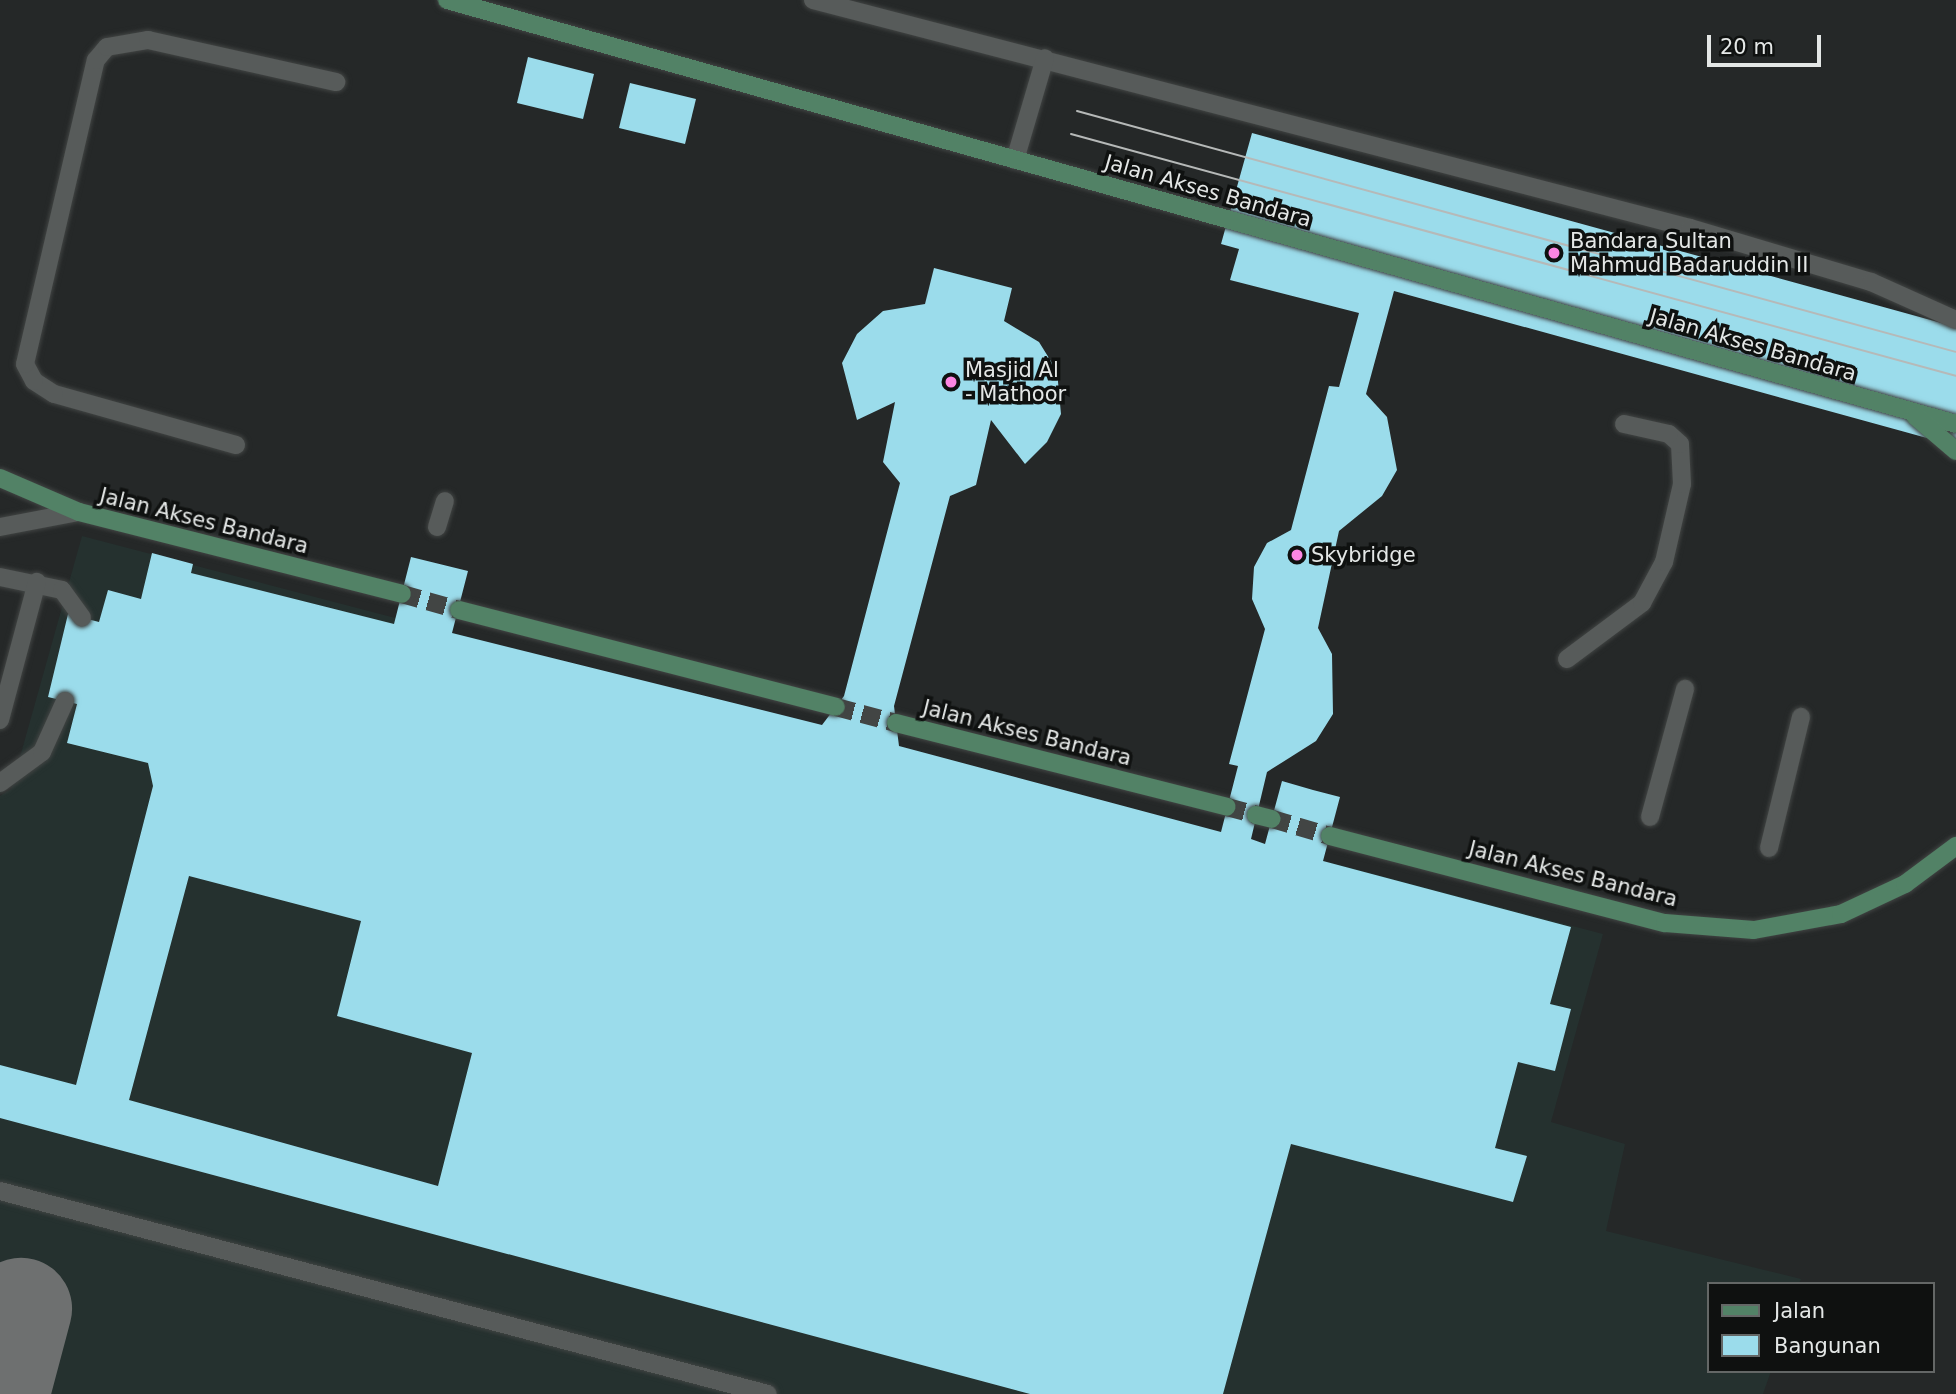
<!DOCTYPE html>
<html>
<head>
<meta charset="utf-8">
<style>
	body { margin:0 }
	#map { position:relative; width:1956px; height:1394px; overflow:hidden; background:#252828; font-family:"DejaVu Sans",sans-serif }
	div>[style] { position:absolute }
	.built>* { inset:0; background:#25312f }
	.taxiway>* { height:102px; margin:-51px; padding:0 51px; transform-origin:51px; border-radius:51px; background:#6e7070 }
	.building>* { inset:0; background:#9bdceb }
	.secondary-tunnel>* { height:18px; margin-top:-9px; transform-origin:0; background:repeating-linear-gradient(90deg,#424544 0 18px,transparent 0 27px) }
	.roads { filter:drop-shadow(0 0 2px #414443) drop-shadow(0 0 2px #414443) }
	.lane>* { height:18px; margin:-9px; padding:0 9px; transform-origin:9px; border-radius:9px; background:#575b5a }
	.secondary>* { height:18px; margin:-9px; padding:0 9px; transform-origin:9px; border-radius:9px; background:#528266 }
	.tram>* { height:2px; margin:-1px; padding:0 1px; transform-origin:1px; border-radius:1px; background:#b6b9b8 }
	.dots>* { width:19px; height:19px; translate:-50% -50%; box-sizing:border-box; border:4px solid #0f1110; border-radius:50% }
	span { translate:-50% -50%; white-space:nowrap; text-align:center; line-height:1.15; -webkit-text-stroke:7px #0f1110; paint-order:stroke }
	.street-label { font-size:21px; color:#e4e7e6 }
	.poi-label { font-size:21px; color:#e4e7e6 }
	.left { translate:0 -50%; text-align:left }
	.legend { position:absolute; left:1707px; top:1282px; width:228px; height:91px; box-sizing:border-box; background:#0f1110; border:2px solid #646766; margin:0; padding:9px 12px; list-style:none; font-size:21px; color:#e4e7e6 }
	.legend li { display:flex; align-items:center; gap:14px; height:35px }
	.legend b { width:35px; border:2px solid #646766 }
	.scale { position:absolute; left:1707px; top:35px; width:114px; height:32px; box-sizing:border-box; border:4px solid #e4e7e6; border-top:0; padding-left:9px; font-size:21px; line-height:24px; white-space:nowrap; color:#e4e7e6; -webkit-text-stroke:5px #0f1110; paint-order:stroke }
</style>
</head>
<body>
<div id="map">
	<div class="built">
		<div style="clip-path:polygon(82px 536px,1603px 934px,1551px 1122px,1625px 1144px,1606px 1231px,1801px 1279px,1799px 1284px,1709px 1284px,1709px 1371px,1771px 1371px,1763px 1394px,0 1394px,0 796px,11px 789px)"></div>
	</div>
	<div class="taxiway">
		<div style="left:0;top:1388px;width:82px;rotate:-75.1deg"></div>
	</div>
	<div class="building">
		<div style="clip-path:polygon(528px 57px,594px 74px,583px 119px,517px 103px)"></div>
		<div style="clip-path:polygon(630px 83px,696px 99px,685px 144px,619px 128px)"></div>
		<div style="clip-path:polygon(evenodd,1252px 133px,1956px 327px,1956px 446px,1394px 291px,1366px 394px,1387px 417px,1397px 470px,1382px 496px,1339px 531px,1318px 628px,1332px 654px,1333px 714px,1316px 741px,1267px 772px,1251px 839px,1265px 844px,1282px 781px,1313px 790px,1340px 797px,1323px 861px,1571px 927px,1550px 1004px,1571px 1009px,1555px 1071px,1518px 1062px,1495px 1148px,1527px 1156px,1513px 1202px,1291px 1144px,1223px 1394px,1030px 1394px,0 1118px,0 1065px,76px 1085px,153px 786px,148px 763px,67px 743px,77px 704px,48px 697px,68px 614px,99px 622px,108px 590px,141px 599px,152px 553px,193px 564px,191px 573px,394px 624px,411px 557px,468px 571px,452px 633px,822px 725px,844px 696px,900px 483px,883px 462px,895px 402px,857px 420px,842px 363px,857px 334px,883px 311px,925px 304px,934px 268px,1012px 288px,1004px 321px,1039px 342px,1057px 371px,1061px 414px,1047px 442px,1025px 464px,991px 420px,976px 485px,950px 496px,894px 706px,899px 746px,1221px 832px,1238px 766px,1229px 764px,1265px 629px,1252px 599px,1254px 567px,1267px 543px,1291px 530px,1329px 386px,1339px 387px,1359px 313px,1230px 280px,1239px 249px,1221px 244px,1252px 133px,189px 876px,361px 921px,337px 1016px,472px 1053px,438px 1186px,129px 1100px,189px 876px)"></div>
	</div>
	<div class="secondary-tunnel">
		<div style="left:402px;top:594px;width:59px;rotate:15.7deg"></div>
		<div style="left:836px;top:707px;width:62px;rotate:14.9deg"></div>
		<div style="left:1227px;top:807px;width:30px;rotate:15deg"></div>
		<div style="left:1272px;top:819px;width:60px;rotate:16.3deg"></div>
	</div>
	<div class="roads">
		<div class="lane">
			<div style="left:813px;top:0;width:906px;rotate:14.57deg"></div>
			<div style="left:1690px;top:228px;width:189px;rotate:16.6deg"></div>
			<div style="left:1871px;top:282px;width:93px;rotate:24.1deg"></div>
			<div style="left:1015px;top:160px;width:106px;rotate:-73.6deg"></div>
			<div style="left:236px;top:445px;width:189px;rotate:-164.3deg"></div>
			<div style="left:54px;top:394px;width:24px;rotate:-147deg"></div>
			<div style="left:34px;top:381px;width:19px;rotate:-118deg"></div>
			<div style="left:25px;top:364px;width:312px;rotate:-76.9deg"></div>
			<div style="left:96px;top:60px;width:17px;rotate:-50deg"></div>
			<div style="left:107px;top:47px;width:42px;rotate:-9.7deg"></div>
			<div style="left:148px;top:40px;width:193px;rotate:12.6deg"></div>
			<div style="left:0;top:527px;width:80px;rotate:-10.8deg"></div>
			<div style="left:437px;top:527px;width:27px;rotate:-73deg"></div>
			<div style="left:0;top:577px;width:63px;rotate:11.8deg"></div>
			<div style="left:62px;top:590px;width:34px;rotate:54deg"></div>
			<div style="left:1567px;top:659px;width:94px;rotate:-36.7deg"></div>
			<div style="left:1642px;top:603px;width:47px;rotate:-61.8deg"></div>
			<div style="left:1664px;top:562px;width:80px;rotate:-77deg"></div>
			<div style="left:1682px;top:484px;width:40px;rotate:-92.9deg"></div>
			<div style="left:1680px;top:444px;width:15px;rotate:-138deg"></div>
			<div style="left:1669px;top:434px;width:46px;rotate:-167.5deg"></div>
			<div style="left:0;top:720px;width:143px;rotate:-75deg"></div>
			<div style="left:0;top:783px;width:52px;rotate:-36.4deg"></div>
			<div style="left:42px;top:752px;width:56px;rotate:-65.7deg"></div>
			<div style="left:1650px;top:817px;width:133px;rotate:-74.7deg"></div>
			<div style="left:1769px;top:848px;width:135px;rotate:-76.3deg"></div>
			<div style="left:0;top:1191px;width:794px;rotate:14.81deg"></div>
		</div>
		<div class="secondary">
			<div style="left:447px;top:0;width:1567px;rotate:15.69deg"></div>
			<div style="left:1915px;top:416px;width:54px;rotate:40.5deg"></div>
			<div style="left:0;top:478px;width:86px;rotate:23.3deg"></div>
			<div style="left:79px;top:512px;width:333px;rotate:14.2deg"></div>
			<div style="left:459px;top:610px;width:389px;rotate:14.4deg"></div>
			<div style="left:896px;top:723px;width:341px;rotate:14.2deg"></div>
			<div style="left:1256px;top:815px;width:16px;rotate:14deg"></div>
			<div style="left:1330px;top:836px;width:346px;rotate:14.6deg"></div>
			<div style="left:1665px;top:923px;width:89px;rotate:4.5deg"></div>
			<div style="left:1754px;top:930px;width:88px;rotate:-10.4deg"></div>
			<div style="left:1841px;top:914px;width:71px;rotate:-25.1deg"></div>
			<div style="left:1905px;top:884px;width:64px;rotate:-36.7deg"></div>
		</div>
	</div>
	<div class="tram">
		<div style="left:1077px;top:111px;width:911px;rotate:15.33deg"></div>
		<div style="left:1071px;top:134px;width:917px;rotate:15.29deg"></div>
	</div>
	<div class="dots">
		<div style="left:1554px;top:253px;background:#fd86e2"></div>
		<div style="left:951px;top:382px;background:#fd86e2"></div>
		<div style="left:1297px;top:555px;background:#fd86e2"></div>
	</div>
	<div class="street-label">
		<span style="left:1208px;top:191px;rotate:16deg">Jalan Akses Bandara</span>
		<span style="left:1753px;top:345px;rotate:16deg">Jalan Akses Bandara</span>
		<span style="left:204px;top:521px;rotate:14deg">Jalan Akses Bandara</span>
		<span style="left:1027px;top:733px;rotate:14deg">Jalan Akses Bandara</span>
		<span style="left:1573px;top:874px;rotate:14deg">Jalan Akses Bandara</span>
	</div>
	<div class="poi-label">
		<span class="left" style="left:1570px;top:253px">Bandara Sultan<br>Mahmud Badaruddin II</span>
		<span class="left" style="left:965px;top:382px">Masjid Al<br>- Mathoor</span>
		<span class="left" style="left:1311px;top:555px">Skybridge</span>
	</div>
	<ul class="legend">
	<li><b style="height:9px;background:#528266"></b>Jalan</li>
	<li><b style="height:19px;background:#9bdceb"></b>Bangunan</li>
	</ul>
	<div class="scale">20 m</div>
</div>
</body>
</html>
